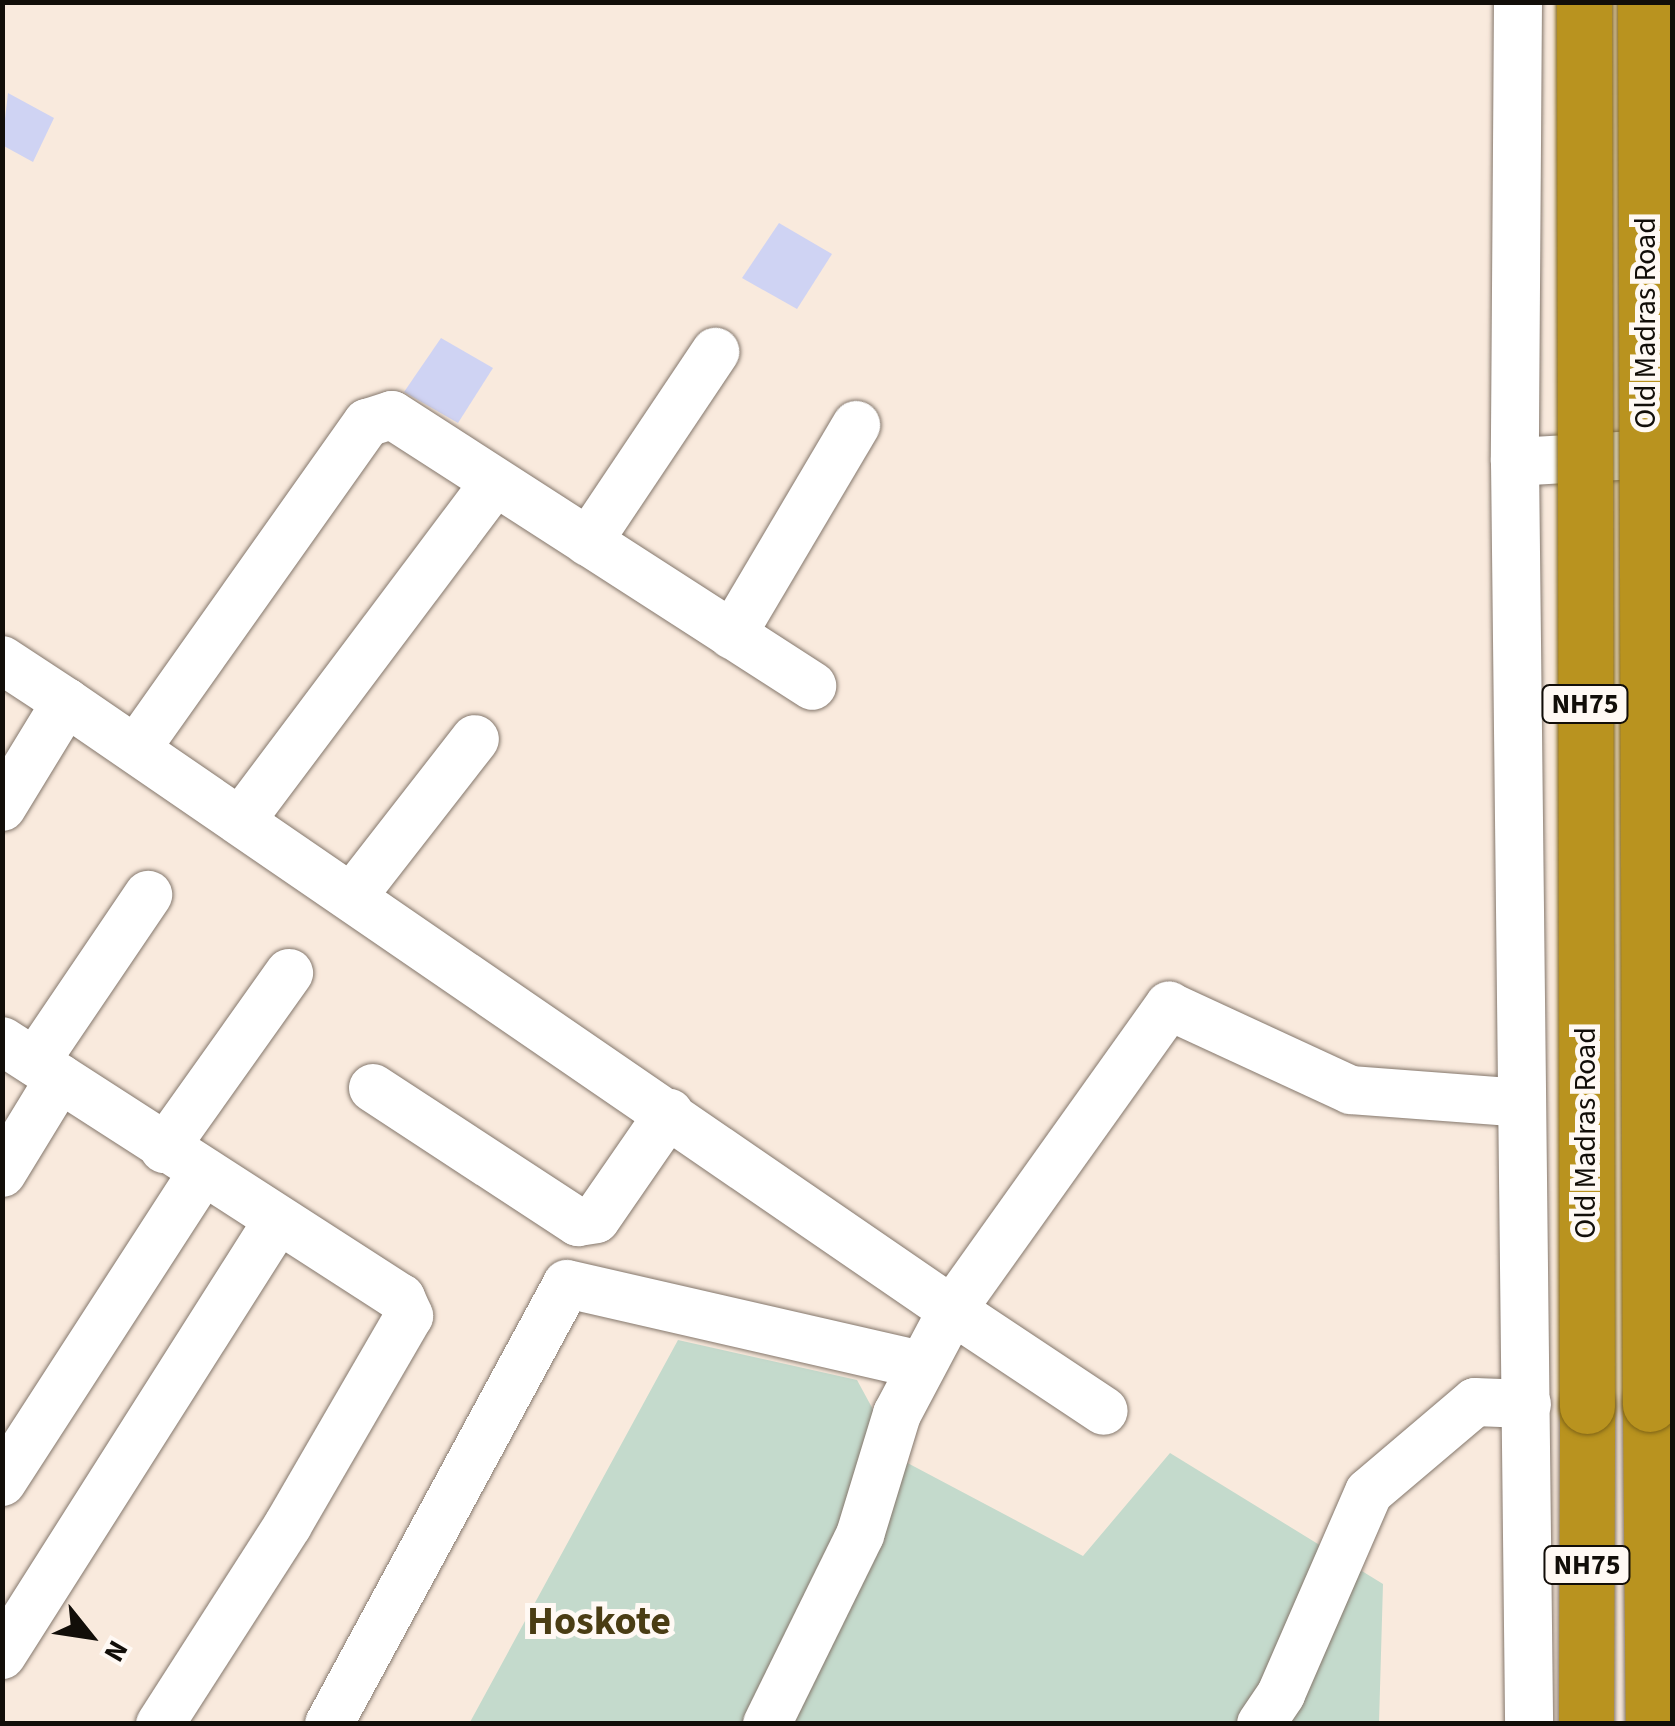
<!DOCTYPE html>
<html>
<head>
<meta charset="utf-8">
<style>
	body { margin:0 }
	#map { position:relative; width:1675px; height:1726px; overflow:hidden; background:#f9eadd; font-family:"Source Sans 3",sans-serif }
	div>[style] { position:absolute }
	.green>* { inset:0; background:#c4dacc }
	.building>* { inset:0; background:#cfd3f3 }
	.roads { filter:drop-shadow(0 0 2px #84776c) drop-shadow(0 0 2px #84776c) }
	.minor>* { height:48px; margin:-24px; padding:0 24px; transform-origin:24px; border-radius:24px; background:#fff }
	.highway>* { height:55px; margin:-27.5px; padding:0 27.5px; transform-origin:27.5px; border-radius:27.5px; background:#b9931f }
	.bridges { filter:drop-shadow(0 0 2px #7f6417) drop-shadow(0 0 2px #7f6417) }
	.highway-bridge>* { height:55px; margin:-27.5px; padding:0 27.5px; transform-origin:27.5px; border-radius:27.5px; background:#b9931f }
	span { translate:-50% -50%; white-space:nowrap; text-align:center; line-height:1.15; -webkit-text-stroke:10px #fff9f4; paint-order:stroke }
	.shield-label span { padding:2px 8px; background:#fff9f4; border:2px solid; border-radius:8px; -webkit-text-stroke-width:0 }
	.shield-label { font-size:28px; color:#120e09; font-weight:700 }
	.street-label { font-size:30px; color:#120e09 }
	.district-label { font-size:40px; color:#4a3d14; font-weight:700 }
	.frame { position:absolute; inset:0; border:5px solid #120e09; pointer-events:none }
	.north { position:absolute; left:40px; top:1586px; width:100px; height:100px; -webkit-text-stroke:8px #fff9f4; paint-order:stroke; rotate:120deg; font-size:28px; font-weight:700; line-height:40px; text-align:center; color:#120e09 }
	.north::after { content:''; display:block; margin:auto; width:35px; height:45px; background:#120e09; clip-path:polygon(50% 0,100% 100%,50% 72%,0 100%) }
</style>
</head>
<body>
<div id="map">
	<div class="green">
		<div style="clip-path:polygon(678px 1340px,857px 1380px,900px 1459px,1083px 1556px,1170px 1453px,1383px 1584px,1379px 1723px,469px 1724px)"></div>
	</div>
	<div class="building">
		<div style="clip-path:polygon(8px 93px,54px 118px,33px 162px,2px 145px)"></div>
		<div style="clip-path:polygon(779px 223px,832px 254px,797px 309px,742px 278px)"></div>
		<div style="clip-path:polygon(441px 338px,493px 368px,458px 423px,404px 392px)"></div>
	</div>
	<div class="roads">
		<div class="minor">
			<div style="left:1518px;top:2px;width:460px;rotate:90.4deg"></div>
			<div style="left:1515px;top:462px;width:1262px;rotate:89.36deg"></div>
			<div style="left:1515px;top:462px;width:157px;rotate:-3.3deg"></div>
			<div style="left:588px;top:542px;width:229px;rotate:-56.2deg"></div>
			<div style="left:732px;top:635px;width:244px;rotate:-59.4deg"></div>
			<div style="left:2px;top:660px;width:77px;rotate:33.3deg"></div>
			<div style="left:136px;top:749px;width:400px;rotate:-54.7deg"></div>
			<div style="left:367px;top:423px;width:26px;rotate:-18deg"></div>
			<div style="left:392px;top:415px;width:500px;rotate:32.8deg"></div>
			<div style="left:2px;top:807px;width:123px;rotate:-58.6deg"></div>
			<div style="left:66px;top:702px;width:1075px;rotate:34.46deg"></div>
			<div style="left:952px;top:1310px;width:374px;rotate:-54.5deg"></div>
			<div style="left:1169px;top:1006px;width:200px;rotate:24.8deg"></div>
			<div style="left:1351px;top:1090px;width:171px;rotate:4.3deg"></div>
			<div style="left:242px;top:819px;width:421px;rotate:-53.1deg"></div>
			<div style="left:352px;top:897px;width:200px;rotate:-52.1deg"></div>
			<div style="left:2px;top:1041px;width:475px;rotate:32.8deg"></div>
			<div style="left:401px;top:1298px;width:20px;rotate:66deg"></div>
			<div style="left:409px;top:1316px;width:241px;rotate:120.1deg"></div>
			<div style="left:288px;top:1525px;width:237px;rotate:122.7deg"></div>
			<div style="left:35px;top:1062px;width:202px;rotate:-55.9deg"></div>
			<div style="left:373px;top:1088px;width:245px;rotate:33.2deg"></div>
			<div style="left:578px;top:1222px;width:18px;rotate:-9deg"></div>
			<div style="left:596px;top:1219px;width:129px;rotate:-55.4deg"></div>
			<div style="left:164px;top:1149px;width:216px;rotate:-54.6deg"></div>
			<div style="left:2px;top:1173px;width:111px;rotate:-58.6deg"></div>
			<div style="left:2px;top:1482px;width:368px;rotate:-57.1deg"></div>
			<div style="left:2px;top:1655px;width:515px;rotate:-57.61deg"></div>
			<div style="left:329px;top:1724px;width:500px;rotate:-61.59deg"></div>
			<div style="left:567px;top:1284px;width:364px;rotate:12.9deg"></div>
			<div style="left:767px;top:1724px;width:211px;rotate:-63.8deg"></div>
			<div style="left:860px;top:1535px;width:127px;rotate:-73deg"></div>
			<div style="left:897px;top:1414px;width:118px;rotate:-62.1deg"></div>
			<div style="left:952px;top:1310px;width:182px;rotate:33.6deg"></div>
			<div style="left:1261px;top:1724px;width:36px;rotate:-56deg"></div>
			<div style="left:1281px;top:1694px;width:220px;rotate:-66.5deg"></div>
			<div style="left:1369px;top:1492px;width:139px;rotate:-40.3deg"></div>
			<div style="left:1475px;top:1402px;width:52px;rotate:2.2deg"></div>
		</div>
		<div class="highway">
			<div style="left:1650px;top:1404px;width:320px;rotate:89.5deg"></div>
			<div style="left:1586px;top:1724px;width:318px;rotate:-89.8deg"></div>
		</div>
	</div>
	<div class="bridges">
		<div class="highway-bridge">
			<div style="left:1584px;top:2px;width:1404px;rotate:89.88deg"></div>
			<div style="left:1645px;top:2px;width:1402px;rotate:89.8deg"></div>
		</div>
	</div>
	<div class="shield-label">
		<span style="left:1585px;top:704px">NH75</span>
		<span style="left:1587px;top:1565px">NH75</span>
	</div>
	<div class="street-label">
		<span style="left:1646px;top:323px;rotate:-90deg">Old Madras Road</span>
		<span style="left:1586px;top:1133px;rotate:-90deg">Old Madras Road</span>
	</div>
	<div class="district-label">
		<span style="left:599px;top:1622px">Hoskote</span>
	</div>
	<div class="frame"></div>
	<div class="north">N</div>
</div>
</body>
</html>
